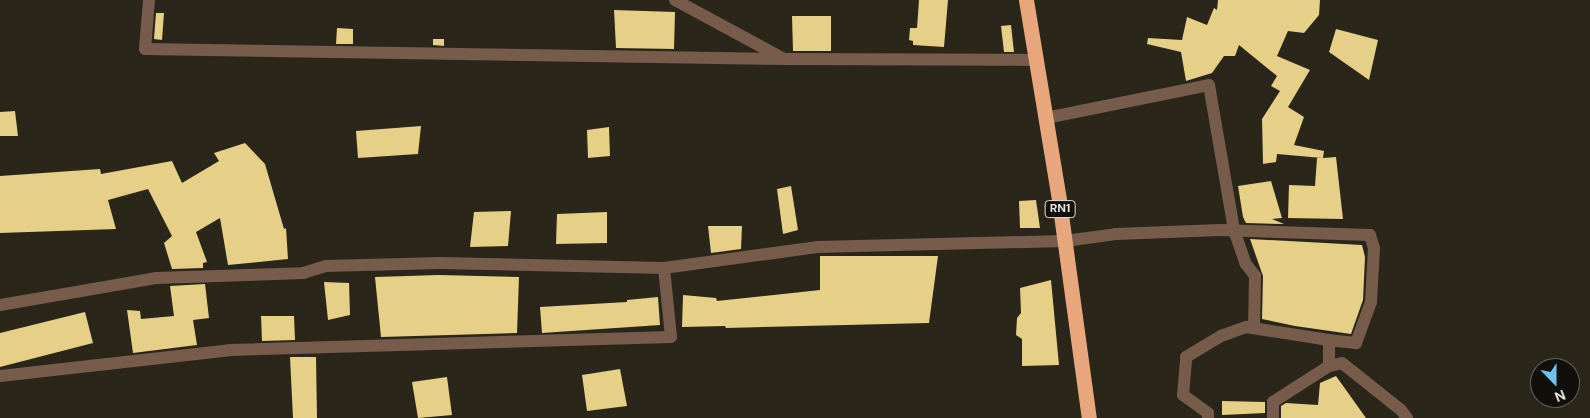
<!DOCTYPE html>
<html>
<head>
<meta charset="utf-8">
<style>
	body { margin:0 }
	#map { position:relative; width:1590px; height:418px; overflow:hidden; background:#2a2619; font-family:"DM Sans",sans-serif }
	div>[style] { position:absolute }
	.building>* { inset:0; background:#e6cf86 }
	.minor>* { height:12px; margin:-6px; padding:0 6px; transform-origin:6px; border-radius:6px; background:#775c4c }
	.highway>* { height:15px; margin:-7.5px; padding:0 7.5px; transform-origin:7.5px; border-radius:7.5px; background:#e8a67c }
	span { translate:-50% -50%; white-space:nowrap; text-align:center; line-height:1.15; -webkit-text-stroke:5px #110f0a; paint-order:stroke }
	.shield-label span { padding:1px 4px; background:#110f0a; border:1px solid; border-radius:4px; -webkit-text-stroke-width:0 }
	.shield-label { font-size:12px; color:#e4e1d9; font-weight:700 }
	.north { position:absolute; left:1530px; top:358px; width:50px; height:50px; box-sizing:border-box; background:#110f0a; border:1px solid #65635d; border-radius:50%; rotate:158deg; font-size:14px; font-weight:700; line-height:20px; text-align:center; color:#e4e1d9 }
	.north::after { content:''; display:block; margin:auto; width:18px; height:22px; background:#6ec2f3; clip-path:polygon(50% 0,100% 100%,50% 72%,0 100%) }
</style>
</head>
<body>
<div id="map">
	<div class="building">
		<div style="clip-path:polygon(919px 0,948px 0,944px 47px,913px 45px,913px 41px,909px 40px,910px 28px,917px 28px)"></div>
		<div style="clip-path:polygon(1218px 0,1320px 0,1319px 15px,1304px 33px,1288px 31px,1277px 56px,1310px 70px,1288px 107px,1304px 117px,1294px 145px,1324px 151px,1323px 158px,1336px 157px,1343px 219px,1288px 218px,1289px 185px,1315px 186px,1317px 158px,1322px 158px,1277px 154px,1276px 162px,1263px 164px,1262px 119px,1280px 91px,1271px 86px,1277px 76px,1239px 45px,1235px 56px,1224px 56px,1212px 73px,1186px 81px,1181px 52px,1147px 44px,1148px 38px,1182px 40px,1187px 17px,1207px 25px,1214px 8px,1217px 10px)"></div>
		<div style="clip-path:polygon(614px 10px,675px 12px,674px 49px,616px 48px)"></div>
		<div style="clip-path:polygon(156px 13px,164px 13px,162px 40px,154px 39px)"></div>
		<div style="clip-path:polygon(792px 16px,831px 16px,831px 51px,793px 51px)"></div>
		<div style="clip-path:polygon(1011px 25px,1014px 52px,1004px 52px,1001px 26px)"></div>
		<div style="clip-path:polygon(337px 28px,353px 29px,353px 44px,336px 44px)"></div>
		<div style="clip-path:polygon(1336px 29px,1378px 40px,1369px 80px,1329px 52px)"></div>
		<div style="clip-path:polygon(433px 39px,444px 39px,444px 46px,433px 45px)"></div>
		<div style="clip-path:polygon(15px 111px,18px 136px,0 136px,0 112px)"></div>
		<div style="clip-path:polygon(421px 126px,418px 154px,358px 158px,356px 131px)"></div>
		<div style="clip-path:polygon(609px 127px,610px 156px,588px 158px,587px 130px)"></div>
		<div style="clip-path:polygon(245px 143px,265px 164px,284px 229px,286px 228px,288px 259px,228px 265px,220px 218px,196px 232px,207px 262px,203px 263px,203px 268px,172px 269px,164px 243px,172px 236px,148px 189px,108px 200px,116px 229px,0 233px,0 176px,100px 169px,101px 174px,172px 161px,182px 183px,219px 161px,214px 153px)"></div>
		<div style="clip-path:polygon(1271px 181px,1282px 218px,1272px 219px,1284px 224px,1246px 223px,1243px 217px,1238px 186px)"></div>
		<div style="clip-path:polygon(791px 186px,798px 230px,783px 234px,777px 189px)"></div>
		<div style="clip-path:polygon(1036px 200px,1040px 228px,1020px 228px,1019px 201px)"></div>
		<div style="clip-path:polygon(511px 211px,508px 246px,470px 247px,474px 212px)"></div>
		<div style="clip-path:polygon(607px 212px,607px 243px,556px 244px,557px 214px)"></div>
		<div style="clip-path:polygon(708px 226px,742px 226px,741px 249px,711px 253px)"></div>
		<div style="clip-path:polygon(1250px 239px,1362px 245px,1365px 257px,1363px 300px,1351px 334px,1295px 326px,1262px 319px,1263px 276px)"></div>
		<div style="clip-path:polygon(820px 256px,938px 256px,929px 323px,726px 328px,725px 326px,682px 327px,683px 295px,716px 298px,717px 301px,820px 290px)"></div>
		<div style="clip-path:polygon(439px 275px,519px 277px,517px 333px,381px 337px,375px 277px)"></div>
		<div style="clip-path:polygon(1051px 280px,1059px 365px,1022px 366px,1022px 339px,1016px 335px,1017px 318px,1021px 313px,1020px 288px)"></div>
		<div style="clip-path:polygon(324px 282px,349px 283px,350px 315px,328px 320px)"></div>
		<div style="clip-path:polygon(205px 284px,209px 318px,193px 320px,197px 345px,133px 353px,127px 310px,140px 311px,141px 319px,174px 316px,170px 286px)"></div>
		<div style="clip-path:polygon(658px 297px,660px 325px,542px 333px,540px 307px,627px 302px,627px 300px)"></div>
		<div style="clip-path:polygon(85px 312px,93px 343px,0 367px,0 333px)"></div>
		<div style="clip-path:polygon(261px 316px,294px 316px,295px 340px,262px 341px)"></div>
		<div style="clip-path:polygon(290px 357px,316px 357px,317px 418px,293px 418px)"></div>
		<div style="clip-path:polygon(620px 369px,627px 406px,587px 411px,582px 375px)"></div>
		<div style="clip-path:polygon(1336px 376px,1366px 418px,1281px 418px,1281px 406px,1286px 403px,1318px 405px,1320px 383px)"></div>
		<div style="clip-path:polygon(447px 377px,452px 415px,418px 418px,412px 382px)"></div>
		<div style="clip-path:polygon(1222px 401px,1265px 402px,1265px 413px,1222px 415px)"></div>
	</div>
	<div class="minor">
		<div style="left:149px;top:0;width:49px;rotate:94.7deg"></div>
		<div style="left:145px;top:49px;width:639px;rotate:0.9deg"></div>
		<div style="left:675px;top:0;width:124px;rotate:28.4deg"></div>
		<div style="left:784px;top:59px;width:251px;rotate:0.2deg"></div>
		<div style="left:1046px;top:118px;width:166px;rotate:-11.4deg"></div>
		<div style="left:1209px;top:85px;width:147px;rotate:80.2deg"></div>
		<div style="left:1234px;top:230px;width:36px;rotate:71deg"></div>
		<div style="left:1246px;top:264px;width:15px;rotate:53deg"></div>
		<div style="left:1255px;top:276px;width:52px;rotate:91.1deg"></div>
		<div style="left:0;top:305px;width:158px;rotate:-9.8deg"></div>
		<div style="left:156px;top:278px;width:147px;rotate:-1.9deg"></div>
		<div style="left:303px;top:273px;width:24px;rotate:-17deg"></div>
		<div style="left:326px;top:266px;width:114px;rotate:-1.5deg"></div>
		<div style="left:440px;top:263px;width:224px;rotate:1.3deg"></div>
		<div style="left:664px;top:268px;width:154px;rotate:-7.8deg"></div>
		<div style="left:817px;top:247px;width:248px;rotate:-1.4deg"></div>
		<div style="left:1065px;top:241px;width:51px;rotate:-7.8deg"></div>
		<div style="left:1116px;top:234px;width:104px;rotate:-2.2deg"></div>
		<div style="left:1220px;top:230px;width:150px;rotate:1.9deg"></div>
		<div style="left:1370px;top:235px;width:14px;rotate:73deg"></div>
		<div style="left:1374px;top:248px;width:54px;rotate:93.2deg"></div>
		<div style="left:1371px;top:302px;width:44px;rotate:110.1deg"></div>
		<div style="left:1356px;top:343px;width:27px;rotate:-174deg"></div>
		<div style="left:0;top:376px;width:231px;rotate:-6.4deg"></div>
		<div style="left:230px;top:350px;width:441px;rotate:-1.7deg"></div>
		<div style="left:671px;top:337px;width:69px;rotate:-95.8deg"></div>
		<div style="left:1208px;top:418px;width:5px;rotate:-90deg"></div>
		<div style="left:1208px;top:413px;width:31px;rotate:-144deg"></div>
		<div style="left:1183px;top:395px;width:38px;rotate:-85deg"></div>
		<div style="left:1186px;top:357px;width:41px;rotate:-31deg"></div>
		<div style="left:1221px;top:336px;width:27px;rotate:-20deg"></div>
		<div style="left:1246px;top:327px;width:84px;rotate:8.9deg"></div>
		<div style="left:1329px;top:340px;width:26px;rotate:90deg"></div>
		<div style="left:1273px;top:418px;width:16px;rotate:-90deg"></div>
		<div style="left:1273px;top:402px;width:67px;rotate:-32.7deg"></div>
		<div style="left:1329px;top:366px;width:13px;rotate:-13deg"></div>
		<div style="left:1342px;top:363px;width:75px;rotate:38.5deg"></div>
		<div style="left:1401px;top:410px;width:10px;rotate:53deg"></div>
	</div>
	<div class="highway">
		<div style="left:1026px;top:0;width:203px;rotate:80.6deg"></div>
		<div style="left:1059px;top:200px;width:220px;rotate:82.2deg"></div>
	</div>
	<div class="shield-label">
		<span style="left:1060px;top:209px">RN1</span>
	</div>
	<div class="north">N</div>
</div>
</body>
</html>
